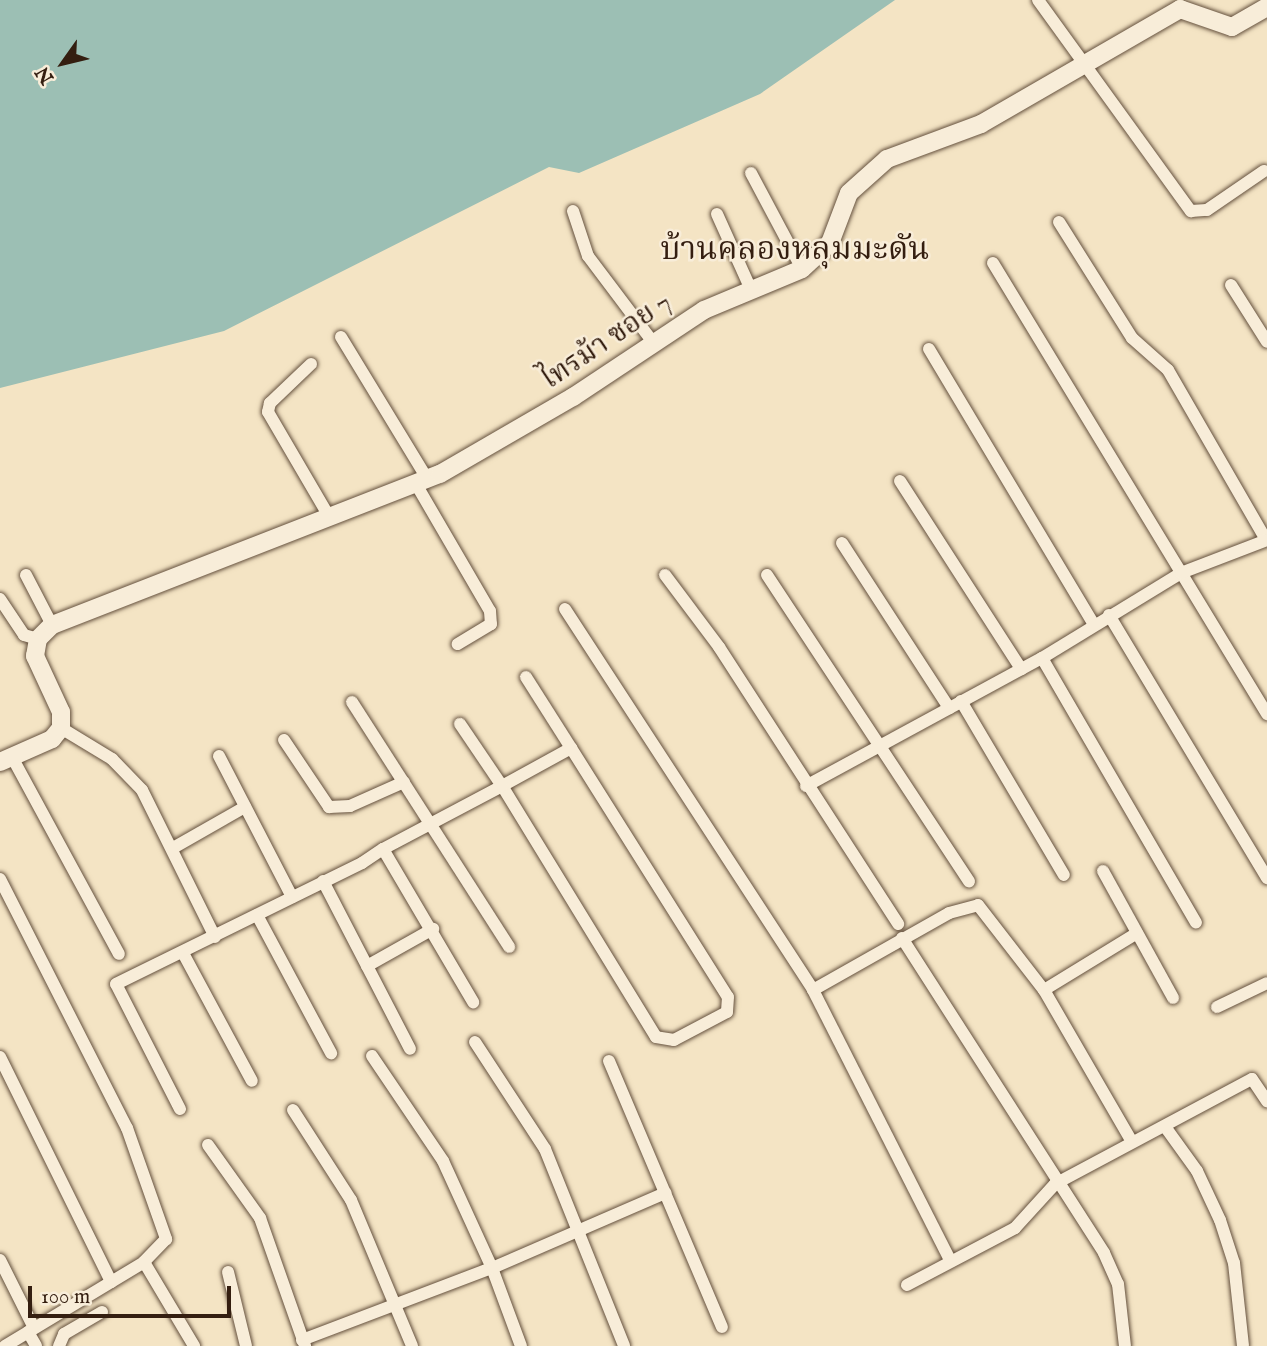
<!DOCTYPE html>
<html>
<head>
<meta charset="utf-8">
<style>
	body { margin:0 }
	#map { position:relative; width:1267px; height:1346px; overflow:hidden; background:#f4e4c4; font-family:"IM FELL English","Noto Serif Thai",serif }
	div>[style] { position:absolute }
	.water>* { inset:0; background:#9cbfb4 }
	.roads { filter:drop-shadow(0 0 2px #64503d) drop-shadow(0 0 2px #64503d) }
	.street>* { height:12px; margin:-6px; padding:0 6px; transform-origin:6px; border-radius:6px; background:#f8edd9 }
	.secondary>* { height:18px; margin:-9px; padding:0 9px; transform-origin:9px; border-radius:9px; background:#f8edd9 }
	span { translate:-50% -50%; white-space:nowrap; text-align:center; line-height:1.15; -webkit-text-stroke:5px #f8edd9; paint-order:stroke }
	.street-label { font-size:28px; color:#341e10 }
	.quarter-label { font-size:32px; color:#341e10 }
	.north { position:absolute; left:28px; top:28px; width:70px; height:70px; -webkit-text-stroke:5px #f8edd9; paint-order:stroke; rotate:236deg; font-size:19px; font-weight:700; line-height:28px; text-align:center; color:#341e10 }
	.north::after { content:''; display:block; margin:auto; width:24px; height:32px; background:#341e10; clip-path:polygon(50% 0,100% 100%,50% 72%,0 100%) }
	.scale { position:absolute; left:28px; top:1286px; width:203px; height:32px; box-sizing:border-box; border:4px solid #341e10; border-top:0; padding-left:9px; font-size:21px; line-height:24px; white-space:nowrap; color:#341e10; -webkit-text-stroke:5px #f8edd9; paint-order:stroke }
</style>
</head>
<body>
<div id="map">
	<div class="water">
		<div style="clip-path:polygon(0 0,895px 0,760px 94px,579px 173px,549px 167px,224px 331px,0 388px)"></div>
	</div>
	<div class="roads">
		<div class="street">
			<div style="left:1038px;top:0;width:261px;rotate:54.1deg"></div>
			<div style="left:1191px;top:211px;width:16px;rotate:-4deg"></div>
			<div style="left:1207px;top:210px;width:69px;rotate:-34.4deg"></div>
			<div style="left:751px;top:173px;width:109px;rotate:62deg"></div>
			<div style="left:573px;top:211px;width:47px;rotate:71.6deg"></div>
			<div style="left:588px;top:256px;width:106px;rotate:53deg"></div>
			<div style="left:717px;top:214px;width:85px;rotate:65.8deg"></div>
			<div style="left:1059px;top:222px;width:137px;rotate:57.8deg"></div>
			<div style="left:1132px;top:338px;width:48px;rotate:41.6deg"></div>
			<div style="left:1168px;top:370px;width:196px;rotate:60deg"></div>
			<div style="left:993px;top:263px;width:528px;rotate:58.72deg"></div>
			<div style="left:1231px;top:285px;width:67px;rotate:57.7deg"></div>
			<div style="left:341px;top:337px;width:167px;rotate:58.7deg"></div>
			<div style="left:929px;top:349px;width:319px;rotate:59.1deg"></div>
			<div style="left:311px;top:364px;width:57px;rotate:136.4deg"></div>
			<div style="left:270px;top:403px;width:9px;rotate:103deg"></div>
			<div style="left:268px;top:412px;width:123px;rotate:59.7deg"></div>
			<div style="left:900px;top:481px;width:224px;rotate:57.2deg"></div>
			<div style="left:416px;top:484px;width:147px;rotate:59.8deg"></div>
			<div style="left:490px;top:611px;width:13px;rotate:86deg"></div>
			<div style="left:491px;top:624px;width:39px;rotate:149deg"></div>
			<div style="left:842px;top:543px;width:197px;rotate:57deg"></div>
			<div style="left:26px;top:575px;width:56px;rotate:62.5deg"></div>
			<div style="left:665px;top:575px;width:90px;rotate:53.1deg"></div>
			<div style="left:719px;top:647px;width:330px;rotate:57.1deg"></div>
			<div style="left:767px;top:575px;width:367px;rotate:56.6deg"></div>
			<div style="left:0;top:599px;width:43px;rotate:56.3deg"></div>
			<div style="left:24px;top:635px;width:15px;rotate:16deg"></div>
			<div style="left:565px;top:609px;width:455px;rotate:56.9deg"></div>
			<div style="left:813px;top:990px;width:303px;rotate:63.1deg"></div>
			<div style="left:1109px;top:615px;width:307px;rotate:59deg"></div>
			<div style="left:1042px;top:658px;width:306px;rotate:59.8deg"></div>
			<div style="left:526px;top:677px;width:84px;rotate:57.6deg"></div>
			<div style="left:961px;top:701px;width:202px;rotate:59.4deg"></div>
			<div style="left:352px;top:702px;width:291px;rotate:57.3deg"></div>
			<div style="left:61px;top:728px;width:60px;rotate:31.3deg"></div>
			<div style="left:112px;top:759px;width:43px;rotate:45.9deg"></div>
			<div style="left:142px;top:790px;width:164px;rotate:63.6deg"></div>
			<div style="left:284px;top:740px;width:81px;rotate:56.1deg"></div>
			<div style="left:329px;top:807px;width:21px;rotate:-3deg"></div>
			<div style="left:350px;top:806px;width:59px;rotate:-24deg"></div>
			<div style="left:219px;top:756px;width:159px;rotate:62.6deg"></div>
			<div style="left:12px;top:757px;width:224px;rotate:61.5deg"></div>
			<div style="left:806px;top:786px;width:268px;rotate:-28.5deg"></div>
			<div style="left:1042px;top:658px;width:163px;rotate:-31.4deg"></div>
			<div style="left:1181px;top:573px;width:92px;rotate:-21deg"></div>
			<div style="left:173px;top:848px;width:83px;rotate:-29.7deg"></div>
			<div style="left:383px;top:849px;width:178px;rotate:59.5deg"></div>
			<div style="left:1103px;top:871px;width:145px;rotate:61.1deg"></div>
			<div style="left:0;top:879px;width:280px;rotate:63deg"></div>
			<div style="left:127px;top:1128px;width:118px;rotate:70.6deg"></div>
			<div style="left:166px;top:1239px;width:32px;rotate:134deg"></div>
			<div style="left:323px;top:881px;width:189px;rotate:62.6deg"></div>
			<div style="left:257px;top:915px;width:157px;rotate:61.8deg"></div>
			<div style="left:902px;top:938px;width:374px;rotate:57.3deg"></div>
			<div style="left:1104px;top:1253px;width:34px;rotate:66deg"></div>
			<div style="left:1118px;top:1284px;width:62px;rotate:83.6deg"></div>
			<div style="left:183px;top:953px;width:145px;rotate:61.7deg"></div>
			<div style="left:367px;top:966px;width:76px;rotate:-29.3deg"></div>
			<div style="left:813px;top:990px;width:156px;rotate:-29.5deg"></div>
			<div style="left:949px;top:913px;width:30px;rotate:-15deg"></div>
			<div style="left:978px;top:905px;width:108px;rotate:52.2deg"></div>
			<div style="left:1044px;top:990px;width:173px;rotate:59.9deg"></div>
			<div style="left:1044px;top:990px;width:109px;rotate:-31.5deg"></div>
			<div style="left:1217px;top:1007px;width:55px;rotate:-25.6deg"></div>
			<div style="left:475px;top:1042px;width:128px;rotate:56.8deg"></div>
			<div style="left:545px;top:1149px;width:212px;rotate:68.1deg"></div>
			<div style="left:372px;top:1056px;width:127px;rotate:55.9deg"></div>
			<div style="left:443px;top:1161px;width:118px;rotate:65.4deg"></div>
			<div style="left:492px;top:1268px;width:83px;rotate:69.6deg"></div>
			<div style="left:0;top:1057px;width:251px;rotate:63.7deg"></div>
			<div style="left:609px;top:1061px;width:289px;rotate:67deg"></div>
			<div style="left:180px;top:1109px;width:140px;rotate:-117.1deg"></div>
			<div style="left:116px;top:984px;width:274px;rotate:-26.2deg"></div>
			<div style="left:362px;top:863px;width:25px;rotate:-34deg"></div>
			<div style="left:383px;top:849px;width:135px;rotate:-27.9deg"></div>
			<div style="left:502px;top:786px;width:79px;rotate:-28.8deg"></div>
			<div style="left:571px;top:748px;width:294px;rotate:57.8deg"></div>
			<div style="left:728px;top:997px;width:15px;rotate:94deg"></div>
			<div style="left:727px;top:1012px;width:60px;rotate:152.2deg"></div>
			<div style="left:674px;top:1040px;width:18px;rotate:-171deg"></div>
			<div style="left:656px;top:1037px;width:294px;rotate:-121.5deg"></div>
			<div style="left:502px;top:786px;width:75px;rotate:-124.1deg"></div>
			<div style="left:293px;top:1110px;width:107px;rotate:57.2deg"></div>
			<div style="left:351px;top:1200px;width:158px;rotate:67.3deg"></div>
			<div style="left:1166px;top:1128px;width:53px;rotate:54.2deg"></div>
			<div style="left:1197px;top:1171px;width:54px;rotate:64.9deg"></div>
			<div style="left:1220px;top:1220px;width:45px;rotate:72deg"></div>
			<div style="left:1234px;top:1263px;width:83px;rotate:83.8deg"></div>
			<div style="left:208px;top:1145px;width:90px;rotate:54.5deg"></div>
			<div style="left:260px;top:1218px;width:136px;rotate:70.6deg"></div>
			<div style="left:0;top:1260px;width:76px;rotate:63.4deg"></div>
			<div style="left:228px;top:1272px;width:76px;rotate:76.3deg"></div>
			<div style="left:907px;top:1285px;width:122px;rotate:-27.8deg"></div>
			<div style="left:1015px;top:1228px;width:59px;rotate:-47.7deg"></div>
			<div style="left:1055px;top:1184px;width:223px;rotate:-28.1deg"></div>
			<div style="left:1252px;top:1079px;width:27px;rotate:56deg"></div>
			<div style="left:28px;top:1332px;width:16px;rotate:60deg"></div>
			<div style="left:302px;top:1340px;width:203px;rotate:-20.8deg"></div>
			<div style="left:492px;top:1268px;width:189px;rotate:-23.4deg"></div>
			<div style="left:5px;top:1346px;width:162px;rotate:-31.1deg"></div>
			<div style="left:144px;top:1262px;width:98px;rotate:59.2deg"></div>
			<div style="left:59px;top:1346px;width:13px;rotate:-67deg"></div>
			<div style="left:64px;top:1334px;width:44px;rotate:-30.1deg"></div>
		</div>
		<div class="secondary">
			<div style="left:0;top:762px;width:57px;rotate:-23.9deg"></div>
			<div style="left:52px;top:739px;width:14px;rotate:-51deg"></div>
			<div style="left:61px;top:728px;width:16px;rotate:-90deg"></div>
			<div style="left:61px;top:712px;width:62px;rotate:-114.9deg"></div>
			<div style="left:35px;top:656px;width:17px;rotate:-80deg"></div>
			<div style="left:38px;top:639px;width:20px;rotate:-45deg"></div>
			<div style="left:52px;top:625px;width:416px;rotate:-21.3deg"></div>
			<div style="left:440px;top:474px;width:154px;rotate:-30.1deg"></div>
			<div style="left:573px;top:397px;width:157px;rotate:-33.6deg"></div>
			<div style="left:704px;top:310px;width:106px;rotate:-22.7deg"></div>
			<div style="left:802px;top:269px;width:38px;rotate:-43deg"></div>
			<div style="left:830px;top:243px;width:53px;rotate:-69.2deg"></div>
			<div style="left:849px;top:193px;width:51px;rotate:-41.8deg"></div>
			<div style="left:887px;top:159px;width:100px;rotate:-20.4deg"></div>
			<div style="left:981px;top:124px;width:230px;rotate:-30deg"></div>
			<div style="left:1180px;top:9px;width:55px;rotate:19.1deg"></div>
			<div style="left:1232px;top:27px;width:40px;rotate:-29.7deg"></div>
		</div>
	</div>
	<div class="street-label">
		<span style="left:607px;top:342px;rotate:-34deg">ไทรม้า ซอย 7</span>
	</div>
	<div class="quarter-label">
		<span style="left:795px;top:251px">บ้านคลองหลุมมะดัน</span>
	</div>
	<div class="north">N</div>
	<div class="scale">100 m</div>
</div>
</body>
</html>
